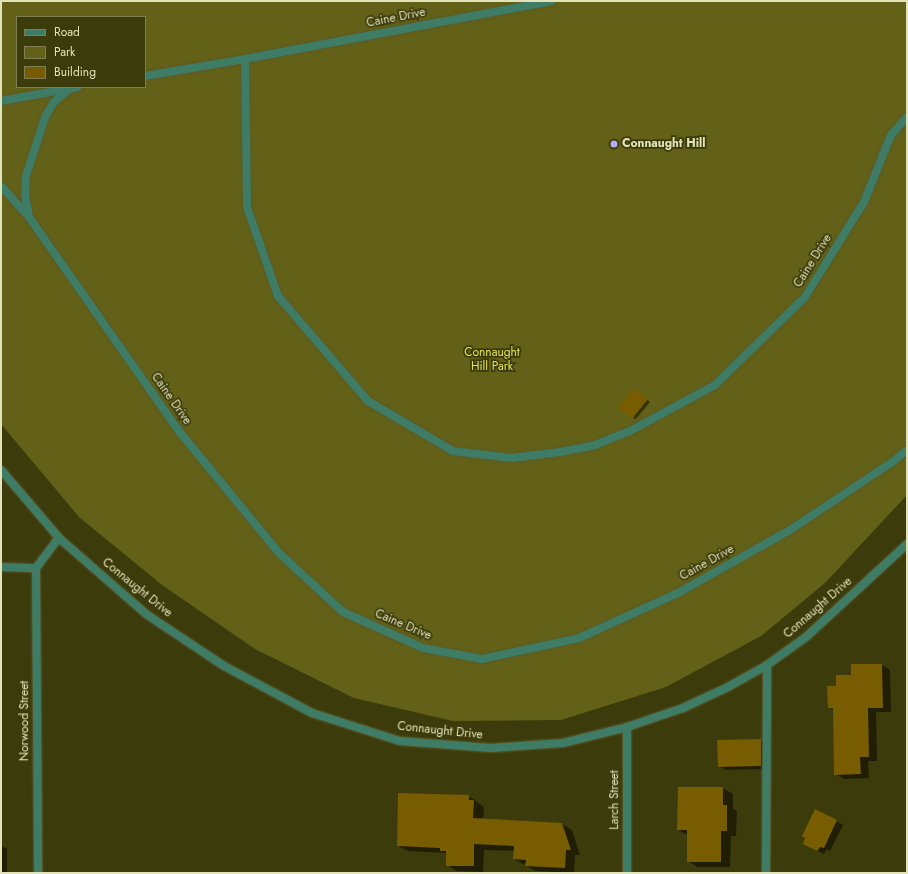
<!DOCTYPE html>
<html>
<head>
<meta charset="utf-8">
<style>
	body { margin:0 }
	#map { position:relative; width:908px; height:874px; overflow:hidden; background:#3c3b0c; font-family:Jost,sans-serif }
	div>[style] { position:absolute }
	.green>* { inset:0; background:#636117 }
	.shadow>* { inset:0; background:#0007 }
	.building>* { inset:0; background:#785c01 }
	.roads { filter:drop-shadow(0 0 1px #5a592b) drop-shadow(0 0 1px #5a592b) }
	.lane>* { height:8px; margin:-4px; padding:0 4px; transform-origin:4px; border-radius:4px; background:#3e7c65 }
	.street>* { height:8px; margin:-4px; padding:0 4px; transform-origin:4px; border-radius:4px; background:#3e7c65 }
	.dots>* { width:11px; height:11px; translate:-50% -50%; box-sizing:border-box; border:2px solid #3c3b0c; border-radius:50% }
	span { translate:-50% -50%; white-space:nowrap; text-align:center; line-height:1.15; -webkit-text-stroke:3.5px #3c3b0c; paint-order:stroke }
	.street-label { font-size:12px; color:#e3e3ba }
	.poi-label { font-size:12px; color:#e3e3ba; font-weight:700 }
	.left { translate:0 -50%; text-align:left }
	.park-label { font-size:12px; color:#e7e258 }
	.frame { position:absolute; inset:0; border:2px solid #e3e3ba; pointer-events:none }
	.legend { position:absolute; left:16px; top:16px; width:130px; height:72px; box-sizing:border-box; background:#3c3b0c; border:1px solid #7f7e52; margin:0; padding:5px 7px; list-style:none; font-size:12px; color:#e3e3ba }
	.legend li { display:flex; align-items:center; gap:8px; height:20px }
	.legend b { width:20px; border:1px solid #7f7e52 }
</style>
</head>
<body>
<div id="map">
	<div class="green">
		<div style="clip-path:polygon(evenodd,1px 1px,907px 1px,907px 495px,825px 583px,761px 636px,666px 687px,561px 720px,453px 721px,354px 698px,255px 649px,162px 585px,79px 517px,1px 424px,1px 1px,17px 17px,145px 17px,145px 87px,17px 87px,17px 17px)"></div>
	</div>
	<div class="shadow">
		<div style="clip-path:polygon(636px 391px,650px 402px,636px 419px,633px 418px)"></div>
		<div style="clip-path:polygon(882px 665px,890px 670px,891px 712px,876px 712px,877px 761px,868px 761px,869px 778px,844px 779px,835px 774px,834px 710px,829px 707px,837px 687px,852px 676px)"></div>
		<div style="clip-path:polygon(761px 740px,767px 744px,767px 769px,725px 770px,719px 766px)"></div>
		<div style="clip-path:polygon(723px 788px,733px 794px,733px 809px,737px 811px,736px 836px,731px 836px,730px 867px,697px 867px,688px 861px,688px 835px,678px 830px)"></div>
		<div style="clip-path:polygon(399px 794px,469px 796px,484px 807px,483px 820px,562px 824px,572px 830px,580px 855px,575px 855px,574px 873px,536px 871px,514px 859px,515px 851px,484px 850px,483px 872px,457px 871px,447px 865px,447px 854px,445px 853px,408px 851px,398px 846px)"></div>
		<div style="clip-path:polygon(815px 810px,843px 825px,830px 851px,827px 849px,824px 854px,810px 847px)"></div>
		<div style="clip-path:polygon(1px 846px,7px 849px,7px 873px,1px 873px)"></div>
	</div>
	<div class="building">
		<div style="clip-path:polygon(633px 388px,648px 399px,632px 419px,618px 407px)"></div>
		<div style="clip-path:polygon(851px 664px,882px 664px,883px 708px,868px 708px,869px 757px,860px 757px,861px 774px,834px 775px,833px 708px,828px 708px,827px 686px,836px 686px,836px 675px,851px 675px)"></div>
		<div style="clip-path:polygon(761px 739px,761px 766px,718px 767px,717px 740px)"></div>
		<div style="clip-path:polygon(678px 787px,723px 787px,723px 805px,727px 805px,727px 831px,721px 831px,721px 862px,687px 862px,687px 830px,677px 830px)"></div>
		<div style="clip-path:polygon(398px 793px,469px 795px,469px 800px,474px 800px,473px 818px,562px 823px,571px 850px,566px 850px,565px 868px,525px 866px,526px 860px,513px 859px,514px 846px,474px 844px,474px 866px,446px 866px,446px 851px,440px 851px,440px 848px,397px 846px)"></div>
		<div style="clip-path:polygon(815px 809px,837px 820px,824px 848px,820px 847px,817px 851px,803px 844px,805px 838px,802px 836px)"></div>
	</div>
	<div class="roads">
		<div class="lane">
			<div style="left:245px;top:59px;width:148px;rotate:89.2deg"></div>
			<div style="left:247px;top:207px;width:94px;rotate:70.8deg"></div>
			<div style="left:278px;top:296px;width:138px;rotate:49.4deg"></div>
			<div style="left:368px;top:401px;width:99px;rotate:30.5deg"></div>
			<div style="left:453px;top:451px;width:59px;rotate:6.8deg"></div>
			<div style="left:512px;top:458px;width:48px;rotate:-7.1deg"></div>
			<div style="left:560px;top:452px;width:36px;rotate:-11deg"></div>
			<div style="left:595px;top:445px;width:35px;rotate:-22deg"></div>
			<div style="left:628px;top:432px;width:99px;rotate:-28.4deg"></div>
			<div style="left:715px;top:385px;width:126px;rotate:-44.4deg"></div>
			<div style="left:805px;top:297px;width:112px;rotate:-58.2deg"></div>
			<div style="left:864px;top:202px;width:72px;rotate:-68.1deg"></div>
			<div style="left:891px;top:135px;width:24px;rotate:-48deg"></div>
			<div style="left:145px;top:76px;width:101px;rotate:-9.6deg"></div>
			<div style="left:245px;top:59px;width:311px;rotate:-10.7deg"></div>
			<div style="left:1px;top:101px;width:78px;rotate:-10.3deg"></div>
			<div style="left:1px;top:186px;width:42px;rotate:47.9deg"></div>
			<div style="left:29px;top:217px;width:260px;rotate:55deg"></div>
			<div style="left:178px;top:430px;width:159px;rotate:50.6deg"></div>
			<div style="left:279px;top:553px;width:87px;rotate:42.7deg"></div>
			<div style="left:343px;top:612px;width:88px;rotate:24.2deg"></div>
			<div style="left:423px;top:648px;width:60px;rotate:10.6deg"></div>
			<div style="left:482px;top:659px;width:99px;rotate:-12.2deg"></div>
			<div style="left:579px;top:638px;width:109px;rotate:-24.4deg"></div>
			<div style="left:678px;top:593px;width:129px;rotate:-29.4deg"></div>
			<div style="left:790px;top:530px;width:121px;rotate:-33.6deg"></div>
			<div style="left:891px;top:463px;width:21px;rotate:-39deg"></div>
			<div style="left:29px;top:217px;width:22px;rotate:-100deg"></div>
			<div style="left:25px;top:195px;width:19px;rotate:-87deg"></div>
			<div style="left:26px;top:176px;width:62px;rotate:-72.1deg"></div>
			<div style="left:45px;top:117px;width:16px;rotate:-60deg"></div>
			<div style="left:53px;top:103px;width:23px;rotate:-41deg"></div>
			<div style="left:766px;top:873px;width:208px;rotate:-89.7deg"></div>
		</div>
		<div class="street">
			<div style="left:1px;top:470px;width:89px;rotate:49.5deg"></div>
			<div style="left:59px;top:538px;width:116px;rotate:41.1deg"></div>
			<div style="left:146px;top:614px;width:94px;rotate:33.7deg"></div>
			<div style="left:224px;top:666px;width:100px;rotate:28.1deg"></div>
			<div style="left:312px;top:713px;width:92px;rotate:17.7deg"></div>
			<div style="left:400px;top:741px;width:91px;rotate:4.4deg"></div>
			<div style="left:491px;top:748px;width:72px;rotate:-4deg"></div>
			<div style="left:563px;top:743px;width:66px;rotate:-14deg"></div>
			<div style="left:627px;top:727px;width:59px;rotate:-18.7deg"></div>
			<div style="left:683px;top:708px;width:50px;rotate:-25deg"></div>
			<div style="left:728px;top:687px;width:45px;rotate:-29.4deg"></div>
			<div style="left:767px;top:665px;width:48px;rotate:-35.7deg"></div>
			<div style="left:806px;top:637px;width:137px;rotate:-42.6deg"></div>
			<div style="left:1px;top:567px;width:35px;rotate:2deg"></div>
			<div style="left:36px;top:568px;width:305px;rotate:89.6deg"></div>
			<div style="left:36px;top:568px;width:38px;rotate:-53deg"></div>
			<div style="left:627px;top:727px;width:146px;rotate:90deg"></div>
		</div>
	</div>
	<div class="dots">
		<div style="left:614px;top:144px;background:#b3adf9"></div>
	</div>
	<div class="street-label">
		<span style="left:396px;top:18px;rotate:-11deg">Caine Drive</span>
		<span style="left:813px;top:261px;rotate:-58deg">Caine Drive</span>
		<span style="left:171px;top:399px;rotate:55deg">Caine Drive</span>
		<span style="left:707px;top:563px;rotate:-29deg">Caine Drive</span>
		<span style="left:137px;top:588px;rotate:39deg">Connaught Drive</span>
		<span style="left:818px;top:608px;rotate:-41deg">Connaught Drive</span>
		<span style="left:403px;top:625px;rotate:23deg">Caine Drive</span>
		<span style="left:25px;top:721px;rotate:-90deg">Norwood Street</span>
		<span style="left:440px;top:731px;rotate:6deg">Connaught Drive</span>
		<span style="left:615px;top:800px;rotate:-90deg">Larch Street</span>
	</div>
	<div class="poi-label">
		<span class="left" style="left:622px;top:144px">Connaught Hill</span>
	</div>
	<div class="park-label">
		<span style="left:492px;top:360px">Connaught<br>Hill Park</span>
	</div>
	<div class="frame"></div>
	<ul class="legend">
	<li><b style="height:5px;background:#3e7c65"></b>Road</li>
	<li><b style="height:11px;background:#636117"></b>Park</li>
	<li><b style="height:11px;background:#785c01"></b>Building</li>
	</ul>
</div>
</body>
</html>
